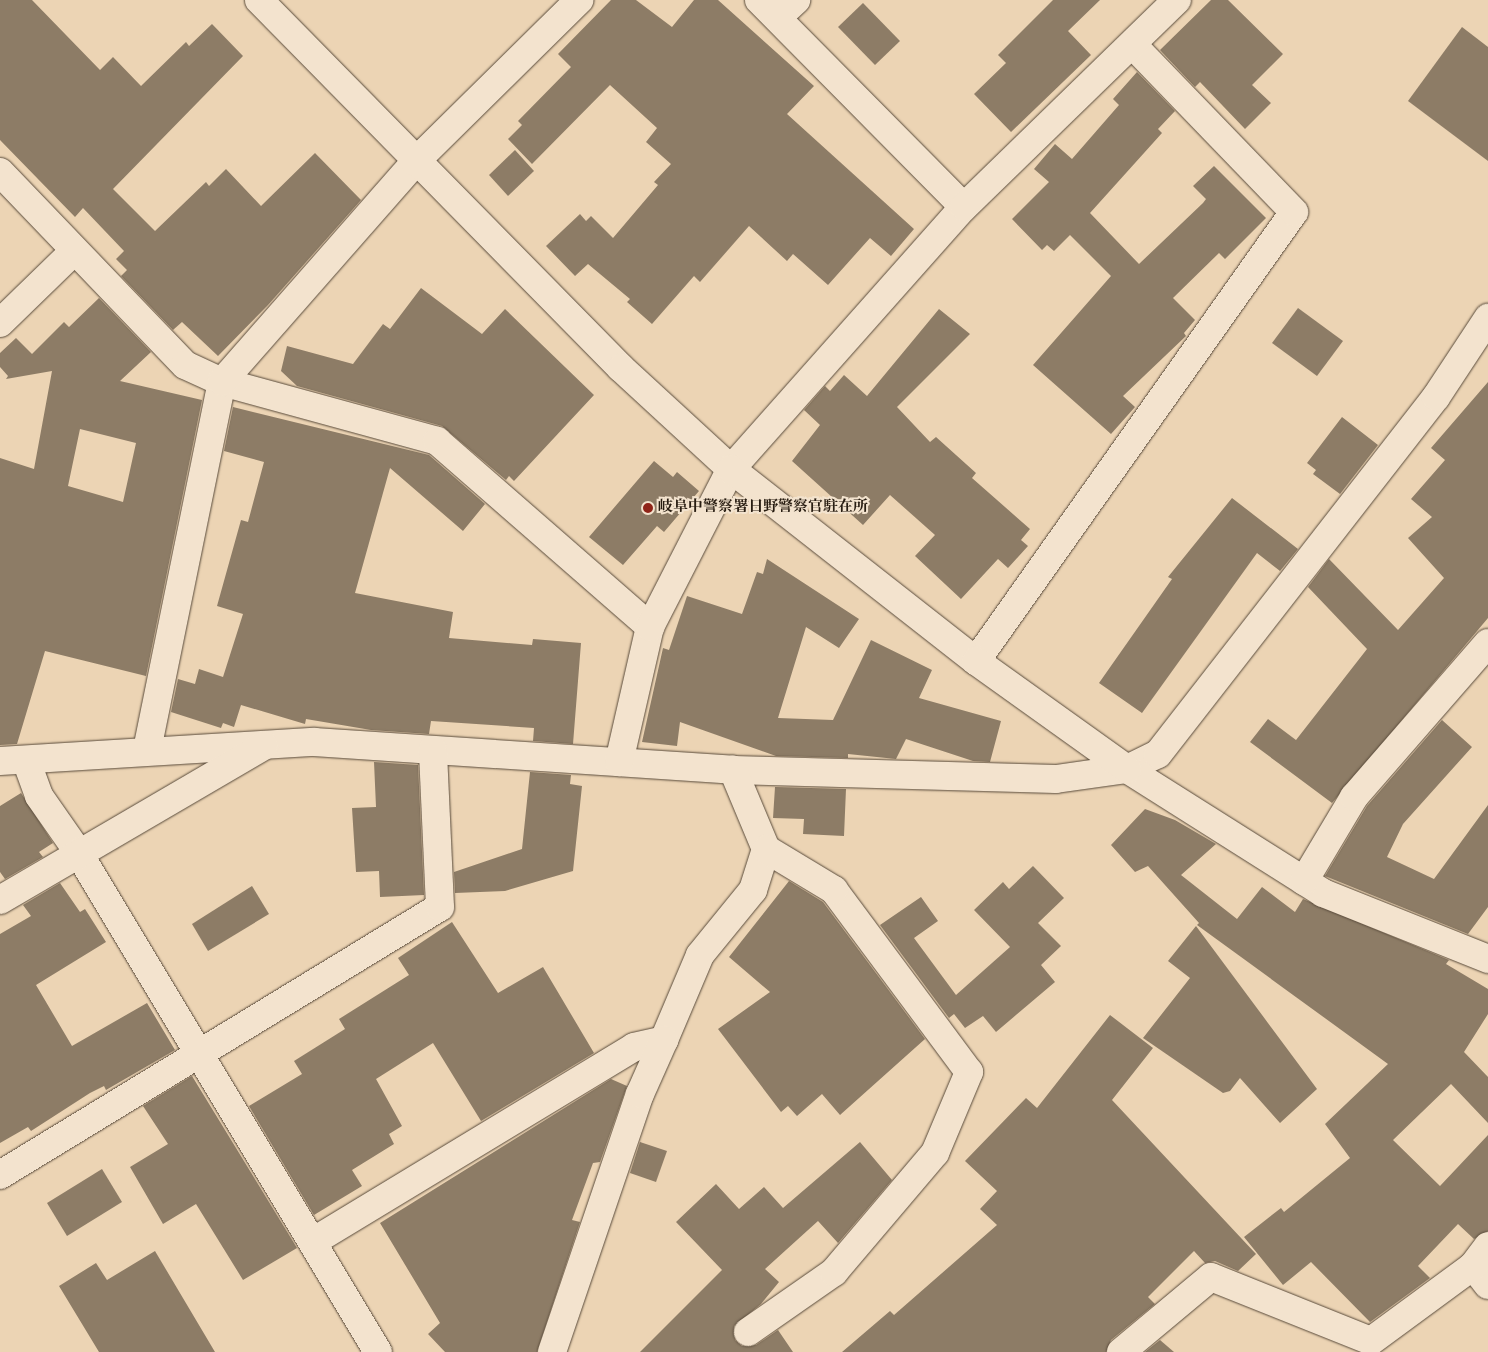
<!DOCTYPE html>
<html>
<head>
<meta charset="utf-8">
<style>
	body { margin:0 }
	#map { position:relative; width:1488px; height:1352px; overflow:hidden; background:#ecd4b4; font-family:"Sorts Mill Goudy","Noto Serif JP",serif }
	div>[style] { position:absolute }
	.building>* { inset:0; background:#8d7c66 }
	.roads { filter:drop-shadow(0 0 1px #584a3a) drop-shadow(0 0 1px #584a3a) }
	.street>* { height:28px; margin:-14px; padding:0 14px; transform-origin:14px; border-radius:14px; background:#f3e3ce }
	.secondary>* { height:28px; margin:-14px; padding:0 14px; transform-origin:14px; border-radius:14px; background:#f3e3ce }
	.dots>* { width:14px; height:14px; translate:-50% -50%; box-sizing:border-box; border:2px solid #f3e3ce; border-radius:50% }
	span { translate:-50% -50%; white-space:nowrap; text-align:center; line-height:1.15; -webkit-text-stroke:4px #f3e3ce; paint-order:stroke }
	.poi-label { font-size:15px; color:#271c11; font-weight:700 }
	.left { translate:0 -50%; text-align:left }
</style>
</head>
<body>
<div id="map">
	<div class="building">
		<div style="clip-path:polygon(0 0,32px 0,100px 70px,113px 57px,141px 86px,186px 42px,189px 46px,212px 24px,243px 56px,113px 189px,155px 231px,206px 182px,209px 186px,226px 169px,261px 206px,315px 153px,361px 200px,268px 305px,218px 356px,182px 322px,173px 330px,121px 276px,127px 270px,116px 259px,124px 251px,83px 208px,75px 217px,0 140px)"></div>
		<div style="clip-path:polygon(611px 0,636px 0,672px 27px,694px 0,718px 0,814px 86px,787px 114px,914px 229px,891px 256px,870px 238px,828px 285px,793px 254px,787px 261px,749px 226px,700px 282px,694px 276px,652px 324px,627px 302px,630px 299px,588px 264px,575px 276px,546px 246px,580px 214px,586px 221px,591px 216px,613px 238px,658px 185px,654px 182px,671px 164px,646px 142px,657px 128px,610px 85px,532px 164px,508px 139px,522px 125px,518px 121px,571px 67px,558px 54px)"></div>
		<div style="clip-path:polygon(1053px 0,1100px 0,1068px 31px,1091px 55px,1011px 132px,974px 94px,1006px 63px,998px 55px)"></div>
		<div style="clip-path:polygon(1211px 0,1228px 0,1283px 54px,1252px 85px,1271px 103px,1245px 129px,1200px 82px,1195px 87px,1160px 50px)"></div>
		<div style="clip-path:polygon(863px 3px,900px 41px,875px 65px,838px 27px)"></div>
		<div style="clip-path:polygon(1462px 27px,1488px 47px,1488px 161px,1408px 101px)"></div>
		<div style="clip-path:polygon(1137px 72px,1175px 111px,1158px 129px,1162px 133px,1090px 213px,1139px 264px,1203px 203px,1206px 199px,1193px 186px,1214px 166px,1266px 218px,1225px 259px,1219px 253px,1173px 298px,1195px 320px,1184px 333px,1186px 336px,1123px 396px,1135px 407px,1111px 434px,1033px 365px,1111px 276px,1070px 235px,1054px 251px,1047px 245px,1042px 250px,1012px 219px,1049px 182px,1034px 169px,1055px 144px,1072px 159px,1119px 105px,1113px 99px)"></div>
		<div style="clip-path:polygon(515px 150px,534px 171px,508px 196px,489px 175px)"></div>
		<div style="clip-path:polygon(421px 288px,482px 334px,505px 309px,594px 395px,514px 481px,509px 476px,506px 480px,442px 426px,297px 386px,281px 371px,287px 346px,353px 364px,383px 324px,390px 329px)"></div>
		<div style="clip-path:polygon(evenodd,99px 298px,151px 352px,120px 381px,202px 400px,146px 676px,45px 651px,17px 744px,0 745px,0 458px,34px 469px,52px 371px,6px 379px,8px 376px,0 367px,0 353px,16px 338px,32px 354px,64px 322px,69px 327px,99px 298px,80px 429px,136px 443px,123px 502px,68px 486px,80px 429px)"></div>
		<div style="clip-path:polygon(1298px 308px,1343px 341px,1317px 376px,1272px 343px)"></div>
		<div style="clip-path:polygon(939px 309px,970px 334px,897px 407px,930px 442px,936px 437px,976px 473px,972px 478px,1030px 529px,1021px 540px,1028px 546px,1008px 568px,998px 559px,961px 599px,915px 556px,935px 535px,890px 495px,863px 525px,792px 461px,820px 425px,804px 410px,825px 386px,830px 391px,844px 375px,867px 396px)"></div>
		<div style="clip-path:polygon(1488px 382px,1488px 618px,1332px 803px,1250px 742px,1268px 719px,1296px 740px,1367px 649px,1308px 587px,1329px 559px,1398px 630px,1444px 578px,1408px 538px,1432px 517px,1411px 499px,1445px 460px,1431px 448px)"></div>
		<div style="clip-path:polygon(233px 407px,429px 455px,485px 504px,463px 531px,390px 468px,355px 593px,453px 612px,449px 638px,532px 645px,533px 639px,581px 643px,573px 744px,533px 741px,534px 728px,431px 721px,429px 734px,371px 730px,306px 719px,305px 724px,241px 705px,234px 727px,223px 723px,221px 728px,171px 712px,178px 679px,195px 684px,199px 669px,223px 677px,243px 614px,217px 606px,241px 520px,248px 522px,264px 462px,224px 451px)"></div>
		<div style="clip-path:polygon(1342px 417px,1378px 445px,1340px 494px,1313px 474px,1316px 470px,1307px 463px)"></div>
		<div style="clip-path:polygon(654px 461px,673px 477px,677px 472px,699px 491px,664px 532px,657px 526px,623px 565px,589px 537px)"></div>
		<div style="clip-path:polygon(1232px 498px,1298px 549px,1280px 571px,1257px 553px,1142px 713px,1099px 683px,1172px 579px,1168px 577px)"></div>
		<div style="clip-path:polygon(767px 559px,859px 619px,839px 648px,806px 627px,778px 718px,833px 720px,871px 640px,932px 670px,919px 698px,1001px 721px,990px 762px,973px 761px,906px 739px,896px 759px,848px 754px,848px 758px,776px 756px,680px 722px,677px 746px,642px 742px,663px 648px,669px 650px,687px 596px,742px 614px,757px 572px,763px 574px)"></div>
		<div style="clip-path:polygon(1442px 720px,1472px 747px,1403px 824px,1387px 857px,1434px 879px,1488px 805px,1488px 907px,1468px 934px,1325px 876px,1367px 806px)"></div>
		<div style="clip-path:polygon(374px 762px,418px 765px,424px 895px,380px 897px,379px 871px,356px 872px,352px 808px,376px 807px)"></div>
		<div style="clip-path:polygon(530px 772px,571px 775px,570px 784px,582px 786px,573px 871px,505px 891px,455px 893px,454px 872px,522px 849px)"></div>
		<div style="clip-path:polygon(775px 787px,846px 789px,844px 836px,803px 834px,804px 819px,773px 818px)"></div>
		<div style="clip-path:polygon(21px 793px,53px 843px,39px 852px,43px 857px,5px 879px,0 872px,0 806px)"></div>
		<div style="clip-path:polygon(1145px 809px,1175px 820px,1216px 844px,1181px 875px,1237px 919px,1262px 887px,1295px 912px,1303px 899px,1449px 960px,1446px 964px,1488px 989px,1488px 1014px,1464px 1052px,1488px 1077px,1488px 1123px,1451px 1084px,1393px 1140px,1440px 1186px,1488px 1135px,1488px 1231px,1474px 1239px,1458px 1224px,1418px 1266px,1430px 1278px,1370px 1322px,1311px 1262px,1283px 1285px,1244px 1237px,1281px 1208px,1284px 1212px,1350px 1158px,1325px 1124px,1388px 1064px,1197px 925px,1199px 923px,1148px 866px,1135px 872px,1111px 845px)"></div>
		<div style="clip-path:polygon(1033px 866px,1064px 898px,1038px 923px,1061px 946px,1041px 965px,1055px 982px,996px 1032px,983px 1016px,965px 1028px,954px 1014px,949px 1018px,880px 925px,921px 897px,938px 921px,914px 938px,956px 995px,1010px 947px,974px 910px,1003px 882px,1009px 889px)"></div>
		<div style="clip-path:polygon(789px 881px,823px 902px,925px 1039px,840px 1115px,822px 1094px,797px 1116px,788px 1106px,781px 1112px,718px 1029px,770px 992px,729px 957px)"></div>
		<div style="clip-path:polygon(60px 883px,80px 912px,85px 909px,106px 942px,36px 985px,72px 1046px,147px 1003px,175px 1050px,106px 1090px,104px 1086px,90px 1093px,31px 1131px,28px 1127px,0 1143px,0 934px,31px 916px,23px 905px)"></div>
		<div style="clip-path:polygon(252px 886px,269px 914px,208px 951px,192px 924px)"></div>
		<div style="clip-path:polygon(452px 922px,498px 993px,543px 967px,594px 1053px,481px 1121px,433px 1043px,376px 1079px,402px 1126px,389px 1134px,394px 1144px,352px 1170px,362px 1186px,314px 1215px,249px 1106px,302px 1074px,294px 1061px,345px 1029px,339px 1019px,409px 975px,398px 958px)"></div>
		<div style="clip-path:polygon(1196px 926px,1317px 1089px,1280px 1123px,1240px 1078px,1230px 1091px,1223px 1093px,1143px 1038px,1190px 978px,1168px 961px)"></div>
		<div style="clip-path:polygon(1110px 1015px,1153px 1048px,1112px 1100px,1256px 1254px,1238px 1271px,1215px 1261px,1205px 1263px,1194px 1251px,1148px 1297px,1155px 1304px,1111px 1340px,1106px 1352px,842px 1352px,890px 1311px,894px 1315px,997px 1225px,980px 1209px,997px 1191px,965px 1161px,1026px 1098px,1037px 1108px)"></div>
		<div style="clip-path:polygon(192px 1076px,297px 1248px,243px 1280px,196px 1204px,163px 1224px,130px 1167px,168px 1144px,143px 1106px)"></div>
		<div style="clip-path:polygon(611px 1079px,627px 1086px,600px 1162px,593px 1163px,572px 1220px,580px 1222px,537px 1352px,445px 1352px,428px 1334px,440px 1323px,380px 1223px)"></div>
		<div style="clip-path:polygon(640px 1142px,667px 1151px,656px 1182px,630px 1173px)"></div>
		<div style="clip-path:polygon(860px 1142px,892px 1180px,838px 1243px,818px 1221px,765px 1269px,779px 1282px,761px 1304px,734px 1326px,735px 1340px,742px 1346px,756px 1345px,778px 1330px,793px 1352px,640px 1352px,722px 1270px,676px 1222px,716px 1184px,739px 1209px,764px 1187px,783px 1208px)"></div>
		<div style="clip-path:polygon(102px 1169px,122px 1202px,67px 1236px,47px 1203px)"></div>
		<div style="clip-path:polygon(155px 1251px,215px 1352px,99px 1352px,59px 1286px,96px 1263px,107px 1280px)"></div>
		<div style="clip-path:polygon(1160px 1340px,1174px 1352px,1145px 1352px)"></div>
	</div>
	<div class="roads">
		<div class="street">
			<div style="left:759px;top:0;width:291px;rotate:45.3deg"></div>
			<div style="left:778px;top:17px;width:25px;rotate:-43deg"></div>
			<div style="left:0;top:172px;width:267px;rotate:46.2deg"></div>
			<div style="left:185px;top:365px;width:41px;rotate:24.7deg"></div>
			<div style="left:222px;top:382px;width:223px;rotate:15.3deg"></div>
			<div style="left:437px;top:441px;width:283px;rotate:41.1deg"></div>
			<div style="left:0;top:323px;width:103px;rotate:-44.2deg"></div>
			<div style="left:976px;top:661px;width:550px;rotate:-54.69deg"></div>
			<div style="left:1294px;top:212px;width:233px;rotate:-134deg"></div>
			<div style="left:147px;top:750px;width:376px;rotate:-78.5deg"></div>
			<div style="left:222px;top:382px;width:293px;rotate:-48.7deg"></div>
			<div style="left:415px;top:162px;width:231px;rotate:-44.6deg"></div>
			<div style="left:26px;top:760px;width:38px;rotate:70deg"></div>
			<div style="left:39px;top:796px;width:68px;rotate:55.1deg"></div>
			<div style="left:78px;top:852px;width:583px;rotate:59.04deg"></div>
			<div style="left:0;top:761px;width:315px;rotate:-3.5deg"></div>
			<div style="left:314px;top:742px;width:420px;rotate:3.8deg"></div>
			<div style="left:733px;top:770px;width:323px;rotate:1.6deg"></div>
			<div style="left:1056px;top:779px;width:72px;rotate:-8deg"></div>
			<div style="left:1127px;top:769px;width:34px;rotate:-26deg"></div>
			<div style="left:1158px;top:754px;width:452px;rotate:-52.1deg"></div>
			<div style="left:1436px;top:397px;width:95px;rotate:-56.6deg"></div>
			<div style="left:619px;top:762px;width:139px;rotate:-77.1deg"></div>
			<div style="left:650px;top:627px;width:178px;rotate:-62.9deg"></div>
			<div style="left:731px;top:469px;width:351px;rotate:-48.4deg"></div>
			<div style="left:964px;top:207px;width:297px;rotate:-44.2deg"></div>
			<div style="left:1127px;top:769px;width:232px;rotate:32.3deg"></div>
			<div style="left:1323px;top:893px;width:178px;rotate:21.8deg"></div>
			<div style="left:1304px;top:881px;width:98px;rotate:-59.2deg"></div>
			<div style="left:1354px;top:797px;width:204px;rotate:-49deg"></div>
			<div style="left:0;top:900px;width:306px;rotate:-30.3deg"></div>
			<div style="left:0;top:1175px;width:515px;rotate:-31.35deg"></div>
			<div style="left:440px;top:907px;width:157px;rotate:-92.6deg"></div>
			<div style="left:314px;top:1241px;width:374px;rotate:-31.2deg"></div>
			<div style="left:634px;top:1047px;width:31px;rotate:-13deg"></div>
			<div style="left:664px;top:1040px;width:92px;rotate:-67deg"></div>
			<div style="left:700px;top:955px;width:84px;rotate:-50.8deg"></div>
			<div style="left:753px;top:890px;width:43px;rotate:-72.4deg"></div>
			<div style="left:766px;top:849px;width:86px;rotate:-112.7deg"></div>
			<div style="left:1473px;top:1266px;width:24px;rotate:52deg"></div>
			<div style="left:748px;top:1332px;width:105px;rotate:-34.9deg"></div>
			<div style="left:834px;top:1272px;width:156px;rotate:-49.7deg"></div>
			<div style="left:935px;top:1153px;width:88px;rotate:-67.2deg"></div>
			<div style="left:969px;top:1072px;width:227px;rotate:-126.6deg"></div>
			<div style="left:834px;top:890px;width:79px;rotate:-148.9deg"></div>
			<div style="left:552px;top:1352px;width:273px;rotate:-71.2deg"></div>
			<div style="left:640px;top:1094px;width:59px;rotate:-66deg"></div>
			<div style="left:1121px;top:1352px;width:117px;rotate:-39.8deg"></div>
			<div style="left:1211px;top:1277px;width:172px;rotate:21.8deg"></div>
			<div style="left:1371px;top:1341px;width:127px;rotate:-36.3deg"></div>
			<div style="left:1473px;top:1266px;width:25px;rotate:-53deg"></div>
		</div>
		<div class="secondary">
			<div style="left:259px;top:0;width:516px;rotate:45.47deg"></div>
			<div style="left:621px;top:368px;width:149px;rotate:42.6deg"></div>
			<div style="left:731px;top:469px;width:311px;rotate:38.1deg"></div>
			<div style="left:976px;top:661px;width:186px;rotate:35.6deg"></div>
		</div>
	</div>
	<div class="dots">
		<div style="left:648px;top:508px;background:#8f2418"></div>
	</div>
	<div class="poi-label">
		<span class="left" style="left:658px;top:508px">岐阜中警察署日野警察官駐在所</span>
	</div>
</div>
</body>
</html>
